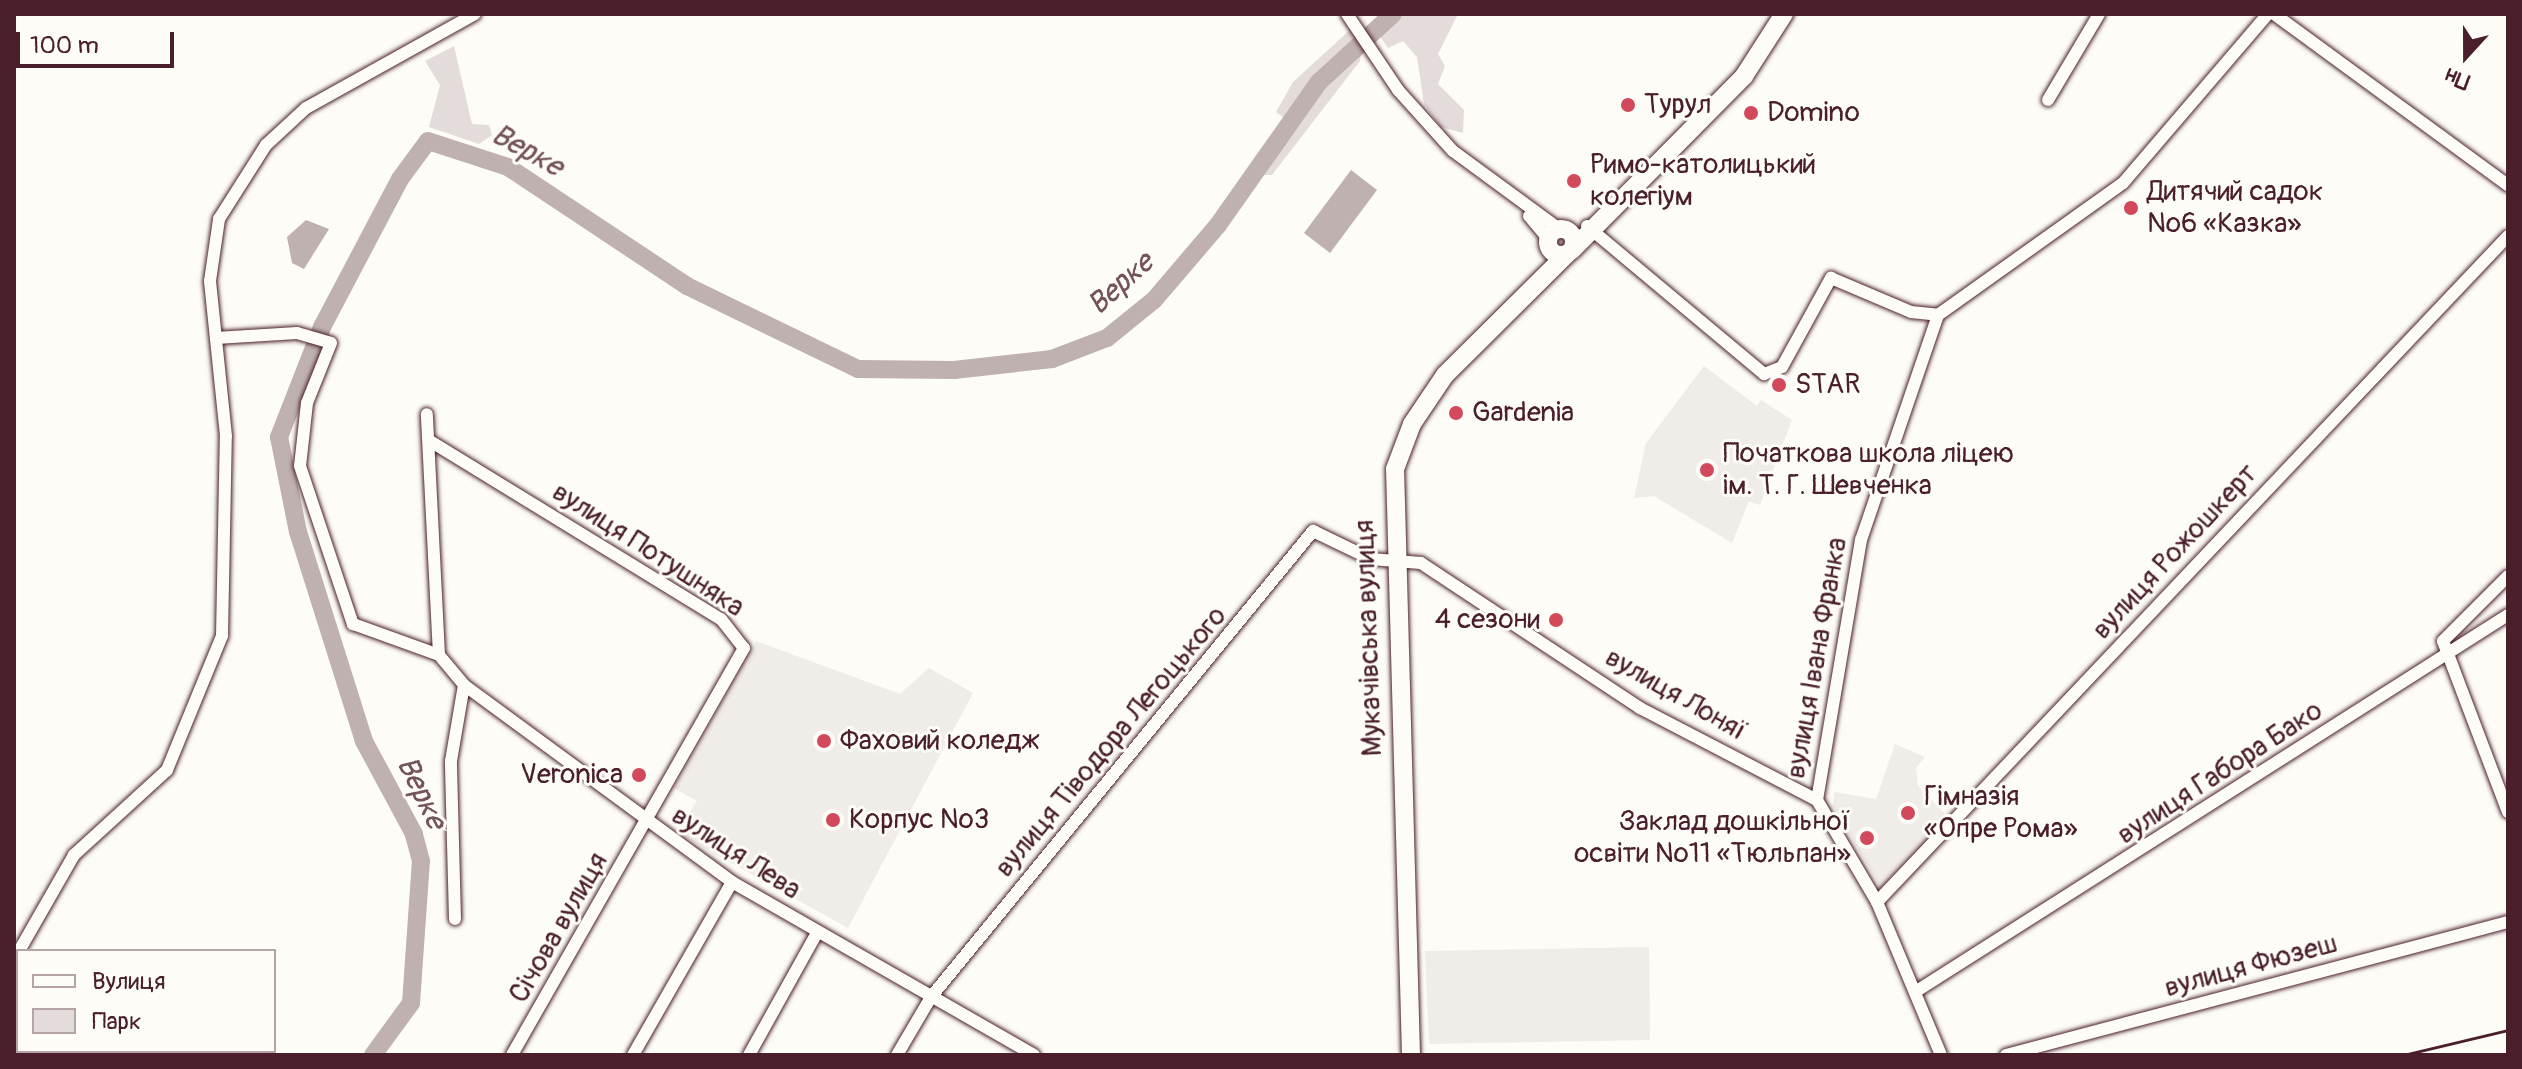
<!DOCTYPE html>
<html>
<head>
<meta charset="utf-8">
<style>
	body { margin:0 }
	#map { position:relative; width:2522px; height:1069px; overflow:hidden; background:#fdfcf7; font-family:Pangolin,sans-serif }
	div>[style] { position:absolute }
	.built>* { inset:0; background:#f0ece8 }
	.green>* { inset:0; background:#e3dcda }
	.water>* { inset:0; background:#c0b1b1 }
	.river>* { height:18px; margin:-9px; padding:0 9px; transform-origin:9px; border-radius:9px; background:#c0b1b1 }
	.roads { filter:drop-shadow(0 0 2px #4a1f2b) drop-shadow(0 0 2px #4a1f2b) }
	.minor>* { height:12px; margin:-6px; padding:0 6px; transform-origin:6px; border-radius:6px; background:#fdfcf7 }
	.highway>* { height:18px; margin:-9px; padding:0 9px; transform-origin:9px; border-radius:9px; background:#fdfcf7 }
	.highway>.ring { margin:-9px; padding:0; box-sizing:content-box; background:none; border:18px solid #fdfcf7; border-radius:50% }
	.rail>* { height:3px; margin:-1.5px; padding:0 1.5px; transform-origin:1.5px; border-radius:1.5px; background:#4a1f2b }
	.dots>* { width:22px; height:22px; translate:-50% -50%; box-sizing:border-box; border:4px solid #fdfcf7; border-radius:50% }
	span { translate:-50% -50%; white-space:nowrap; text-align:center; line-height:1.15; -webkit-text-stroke:6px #fdfcf7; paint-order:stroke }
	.poi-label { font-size:28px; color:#4a1f2b }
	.left { translate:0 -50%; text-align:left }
	.right { translate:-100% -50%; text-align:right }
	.street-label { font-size:28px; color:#4a1f2b }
	.water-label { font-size:30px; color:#73525a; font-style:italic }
	.frame { position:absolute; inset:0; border:16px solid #4a1f2b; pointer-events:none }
	.legend { position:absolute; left:16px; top:949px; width:260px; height:104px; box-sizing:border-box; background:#fdfcf7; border:2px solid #b5a4a5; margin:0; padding:10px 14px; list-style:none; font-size:24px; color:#4a1f2b }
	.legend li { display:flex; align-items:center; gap:16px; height:40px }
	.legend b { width:40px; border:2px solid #b5a4a5 }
	.north { position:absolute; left:2426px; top:16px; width:80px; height:80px; -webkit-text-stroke:6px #fdfcf7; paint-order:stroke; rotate:201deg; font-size:22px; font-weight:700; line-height:32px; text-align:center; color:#4a1f2b }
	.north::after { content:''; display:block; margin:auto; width:28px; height:36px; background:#4a1f2b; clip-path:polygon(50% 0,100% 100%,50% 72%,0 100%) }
	.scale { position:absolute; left:16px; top:32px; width:158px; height:36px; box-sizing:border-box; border:4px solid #4a1f2b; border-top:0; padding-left:10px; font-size:24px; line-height:28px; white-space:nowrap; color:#4a1f2b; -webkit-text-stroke:6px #fdfcf7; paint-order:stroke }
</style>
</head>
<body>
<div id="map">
	<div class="built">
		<div style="clip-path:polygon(1704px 366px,1757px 406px,1761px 400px,1792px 420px,1760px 505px,1749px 501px,1732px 543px,1654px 496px,1634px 498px,1646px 443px)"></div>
		<div style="clip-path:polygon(756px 641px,900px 694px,929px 668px,973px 693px,848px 928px,677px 833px,697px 801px,674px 788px)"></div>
		<div style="clip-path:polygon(1895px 744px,1925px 757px,1916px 768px,1918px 786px,1951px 820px,1882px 890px,1833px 806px,1834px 792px,1876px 799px)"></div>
		<div style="clip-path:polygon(1649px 947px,1650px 1040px,1429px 1044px,1425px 951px)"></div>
	</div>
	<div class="green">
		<div style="clip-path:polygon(1386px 14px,1458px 14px,1438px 54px,1445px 66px,1438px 84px,1464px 110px,1463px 133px,1441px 127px,1424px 104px,1417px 57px,1403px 41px,1388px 48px,1379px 35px)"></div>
		<div style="clip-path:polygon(1351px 29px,1362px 46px,1360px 61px,1272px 175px,1264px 175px,1293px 125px,1276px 112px,1293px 82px)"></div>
		<div style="clip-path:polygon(454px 46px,472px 124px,489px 125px,492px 135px,479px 144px,429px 127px,440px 85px,425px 61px)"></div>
	</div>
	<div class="water">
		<div style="clip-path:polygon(1351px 170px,1377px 190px,1330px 253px,1304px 233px)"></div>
		<div style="clip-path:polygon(306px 220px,329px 229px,304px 269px,292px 263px,287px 237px)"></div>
	</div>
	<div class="river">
		<div style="left:373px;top:1055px;width:64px;rotate:-53.8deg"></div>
		<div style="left:411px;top:1003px;width:142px;rotate:-86deg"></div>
		<div style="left:421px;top:861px;width:28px;rotate:-105deg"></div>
		<div style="left:414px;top:834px;width:106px;rotate:-118.3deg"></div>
		<div style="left:364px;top:741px;width:219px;rotate:-107.5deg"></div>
		<div style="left:298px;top:532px;width:97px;rotate:-101.3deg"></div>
		<div style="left:279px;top:437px;width:118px;rotate:-68.6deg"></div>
		<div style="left:322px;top:327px;width:167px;rotate:-62.2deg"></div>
		<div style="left:400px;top:179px;width:47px;rotate:-53.6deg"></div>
		<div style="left:428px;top:141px;width:84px;rotate:18deg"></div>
		<div style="left:508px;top:167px;width:215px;rotate:33.6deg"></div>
		<div style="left:687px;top:286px;width:190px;rotate:25.9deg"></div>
		<div style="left:858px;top:369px;width:96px;rotate:0.6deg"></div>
		<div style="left:954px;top:370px;width:99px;rotate:-6.4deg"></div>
		<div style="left:1052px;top:359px;width:59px;rotate:-20.9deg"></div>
		<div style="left:1107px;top:338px;width:60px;rotate:-39deg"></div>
		<div style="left:1154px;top:300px;width:99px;rotate:-49.5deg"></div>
		<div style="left:1218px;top:225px;width:175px;rotate:-54.8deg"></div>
		<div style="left:1319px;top:82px;width:100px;rotate:-42.6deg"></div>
	</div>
	<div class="roads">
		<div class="minor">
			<div style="left:1347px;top:14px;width:92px;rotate:56.1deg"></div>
			<div style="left:1398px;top:90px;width:82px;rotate:48deg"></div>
			<div style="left:1453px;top:151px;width:132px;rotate:36.3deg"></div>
			<div style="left:2274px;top:14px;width:290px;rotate:36.2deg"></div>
			<div style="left:2048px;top:100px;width:100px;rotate:-59.3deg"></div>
			<div style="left:1529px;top:216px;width:30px;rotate:50deg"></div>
			<div style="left:1587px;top:226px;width:231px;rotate:39.9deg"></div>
			<div style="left:1764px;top:374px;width:19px;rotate:-21deg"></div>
			<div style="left:1782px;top:367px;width:102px;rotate:-61.2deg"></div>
			<div style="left:1831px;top:278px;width:87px;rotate:23deg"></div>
			<div style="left:1911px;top:312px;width:27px;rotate:6deg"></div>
			<div style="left:216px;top:338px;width:81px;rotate:-3.5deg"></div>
			<div style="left:297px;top:333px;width:35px;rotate:16deg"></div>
			<div style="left:331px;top:343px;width:65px;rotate:111.8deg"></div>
			<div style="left:307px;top:403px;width:63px;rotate:96.3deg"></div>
			<div style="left:300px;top:466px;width:167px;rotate:71.5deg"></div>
			<div style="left:353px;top:624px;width:91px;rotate:19.8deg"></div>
			<div style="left:439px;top:655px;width:241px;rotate:-92.9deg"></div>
			<div style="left:430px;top:441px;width:341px;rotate:31.5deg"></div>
			<div style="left:721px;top:619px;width:37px;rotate:52deg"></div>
			<div style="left:744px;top:648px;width:468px;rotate:119.7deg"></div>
			<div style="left:2508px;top:576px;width:92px;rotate:135deg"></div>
			<div style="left:2443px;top:641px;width:183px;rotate:69.2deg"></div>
			<div style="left:439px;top:655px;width:39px;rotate:50deg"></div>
			<div style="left:464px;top:685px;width:333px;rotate:36.3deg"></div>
			<div style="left:732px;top:882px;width:348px;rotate:29.8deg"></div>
			<div style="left:1817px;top:800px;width:264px;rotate:-80.4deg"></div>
			<div style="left:1861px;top:540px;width:238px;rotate:-71.1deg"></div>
			<div style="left:1938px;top:315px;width:227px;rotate:-35.5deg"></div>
			<div style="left:2123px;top:183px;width:223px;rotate:-49.4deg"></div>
			<div style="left:1877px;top:902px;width:917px;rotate:-46.55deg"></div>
			<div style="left:455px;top:919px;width:158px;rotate:-91.5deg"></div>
			<div style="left:451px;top:761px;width:77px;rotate:-80.3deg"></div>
			<div style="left:19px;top:951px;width:111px;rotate:-60.2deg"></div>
			<div style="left:74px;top:855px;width:126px;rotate:-42.4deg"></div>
			<div style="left:167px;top:770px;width:145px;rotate:-67.7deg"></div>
			<div style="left:222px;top:636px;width:200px;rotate:-88.9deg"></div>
			<div style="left:226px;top:436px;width:156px;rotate:-95.9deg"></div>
			<div style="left:210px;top:281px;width:63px;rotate:-81.7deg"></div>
			<div style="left:219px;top:219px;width:88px;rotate:-57.6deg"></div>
			<div style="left:266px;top:145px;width:54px;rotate:-42.8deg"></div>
			<div style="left:306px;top:108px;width:193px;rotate:-29.1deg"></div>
			<div style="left:1915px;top:992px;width:703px;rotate:-32.45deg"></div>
			<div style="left:633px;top:1055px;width:199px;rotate:-60.2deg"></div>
			<div style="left:749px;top:1055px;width:140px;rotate:-60.9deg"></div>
			<div style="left:897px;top:1055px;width:67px;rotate:-59.6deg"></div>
			<div style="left:931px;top:997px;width:603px;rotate:-50.66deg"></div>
			<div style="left:1313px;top:531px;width:64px;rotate:25.8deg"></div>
			<div style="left:1371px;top:559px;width:50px;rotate:4.6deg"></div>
			<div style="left:1421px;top:563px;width:263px;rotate:33.5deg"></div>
			<div style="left:1640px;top:708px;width:199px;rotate:27.5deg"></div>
			<div style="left:1817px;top:800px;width:118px;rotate:59.5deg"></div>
			<div style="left:1877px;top:902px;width:166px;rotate:67.3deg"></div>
			<div style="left:2006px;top:1055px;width:519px;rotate:-14.84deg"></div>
		</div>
		<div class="highway">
			<div class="ring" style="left:1548px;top:229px;width:8px;height:8px"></div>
			<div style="left:1572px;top:250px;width:245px;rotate:-45.3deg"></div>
			<div style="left:1744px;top:76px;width:74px;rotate:-57.2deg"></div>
			<div style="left:1411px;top:1055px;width:586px;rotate:-91.56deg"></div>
			<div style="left:1395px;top:469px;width:48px;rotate:-69.3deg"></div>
			<div style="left:1412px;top:424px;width:59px;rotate:-56deg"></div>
			<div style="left:1445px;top:375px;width:172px;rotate:-44.8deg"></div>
		</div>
	</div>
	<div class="rail">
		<div style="left:2403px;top:1055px;width:108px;rotate:-13.4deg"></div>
	</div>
	<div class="dots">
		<div style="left:1628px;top:105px;background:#d1495b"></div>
		<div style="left:1751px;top:113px;background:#d1495b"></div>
		<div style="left:1574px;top:181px;background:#d1495b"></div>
		<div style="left:2131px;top:208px;background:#d1495b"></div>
		<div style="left:1779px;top:385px;background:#d1495b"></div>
		<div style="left:1456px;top:413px;background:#d1495b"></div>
		<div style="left:1707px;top:470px;background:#d1495b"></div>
		<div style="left:1556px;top:620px;background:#d1495b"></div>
		<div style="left:824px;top:741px;background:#d1495b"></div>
		<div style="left:639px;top:775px;background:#d1495b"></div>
		<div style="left:1908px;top:813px;background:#d1495b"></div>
		<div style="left:833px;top:820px;background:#d1495b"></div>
		<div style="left:1867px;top:838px;background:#d1495b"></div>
	</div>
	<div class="poi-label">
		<span class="left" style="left:1644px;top:105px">Турул</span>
		<span class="left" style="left:1767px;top:113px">Domino</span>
		<span class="left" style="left:1590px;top:181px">Римо-католицький<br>колегіум</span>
		<span class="left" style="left:2147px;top:208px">Дитячий садок<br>№6 «Казка»</span>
		<span class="left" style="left:1795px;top:385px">STAR</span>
		<span class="left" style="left:1472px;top:413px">Gardenia</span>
		<span class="left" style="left:1723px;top:470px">Початкова школа ліцею<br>ім. Т. Г. Шевченка</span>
		<span class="right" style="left:1540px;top:620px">4 сезони</span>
		<span class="left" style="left:840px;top:741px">Фаховий коледж</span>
		<span class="right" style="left:623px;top:775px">Veronica</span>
		<span class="left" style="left:1924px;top:813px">Гімназія<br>«Опре Рома»</span>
		<span class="left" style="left:849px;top:820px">Корпус №3</span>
		<span class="right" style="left:1851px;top:838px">Заклад дошкільної<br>освіти №11 «Тюльпан»</span>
	</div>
	<div class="street-label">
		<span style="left:648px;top:550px;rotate:33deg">вулиця Потушняка</span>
		<span style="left:2175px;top:552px;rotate:-47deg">вулиця Рожошкерт</span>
		<span style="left:1369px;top:638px;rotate:-92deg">Мукачівська вулиця</span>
		<span style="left:1817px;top:658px;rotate:-80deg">вулиця Івана Франка</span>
		<span style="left:1676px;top:695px;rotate:30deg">вулиця Лоняї</span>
		<span style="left:1111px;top:742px;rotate:-50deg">вулиця Тіводора Легоцького</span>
		<span style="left:2220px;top:773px;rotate:-33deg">вулиця Габора Бако</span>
		<span style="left:736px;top:853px;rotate:33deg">вулиця Лева</span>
		<span style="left:559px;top:928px;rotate:-60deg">Січова вулиця</span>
		<span style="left:2251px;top:966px;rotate:-15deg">вулиця Фюзеш</span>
	</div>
	<div class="water-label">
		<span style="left:527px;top:151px;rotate:29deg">Верке</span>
		<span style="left:1121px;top:284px;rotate:-42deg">Верке</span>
		<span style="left:421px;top:793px;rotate:64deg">Верке</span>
	</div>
	<div class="frame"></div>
	<ul class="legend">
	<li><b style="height:10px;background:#fdfcf7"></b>Вулиця</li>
	<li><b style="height:22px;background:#e3dcda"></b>Парк</li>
	</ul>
	<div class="north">Пн</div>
	<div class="scale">100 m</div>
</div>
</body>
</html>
